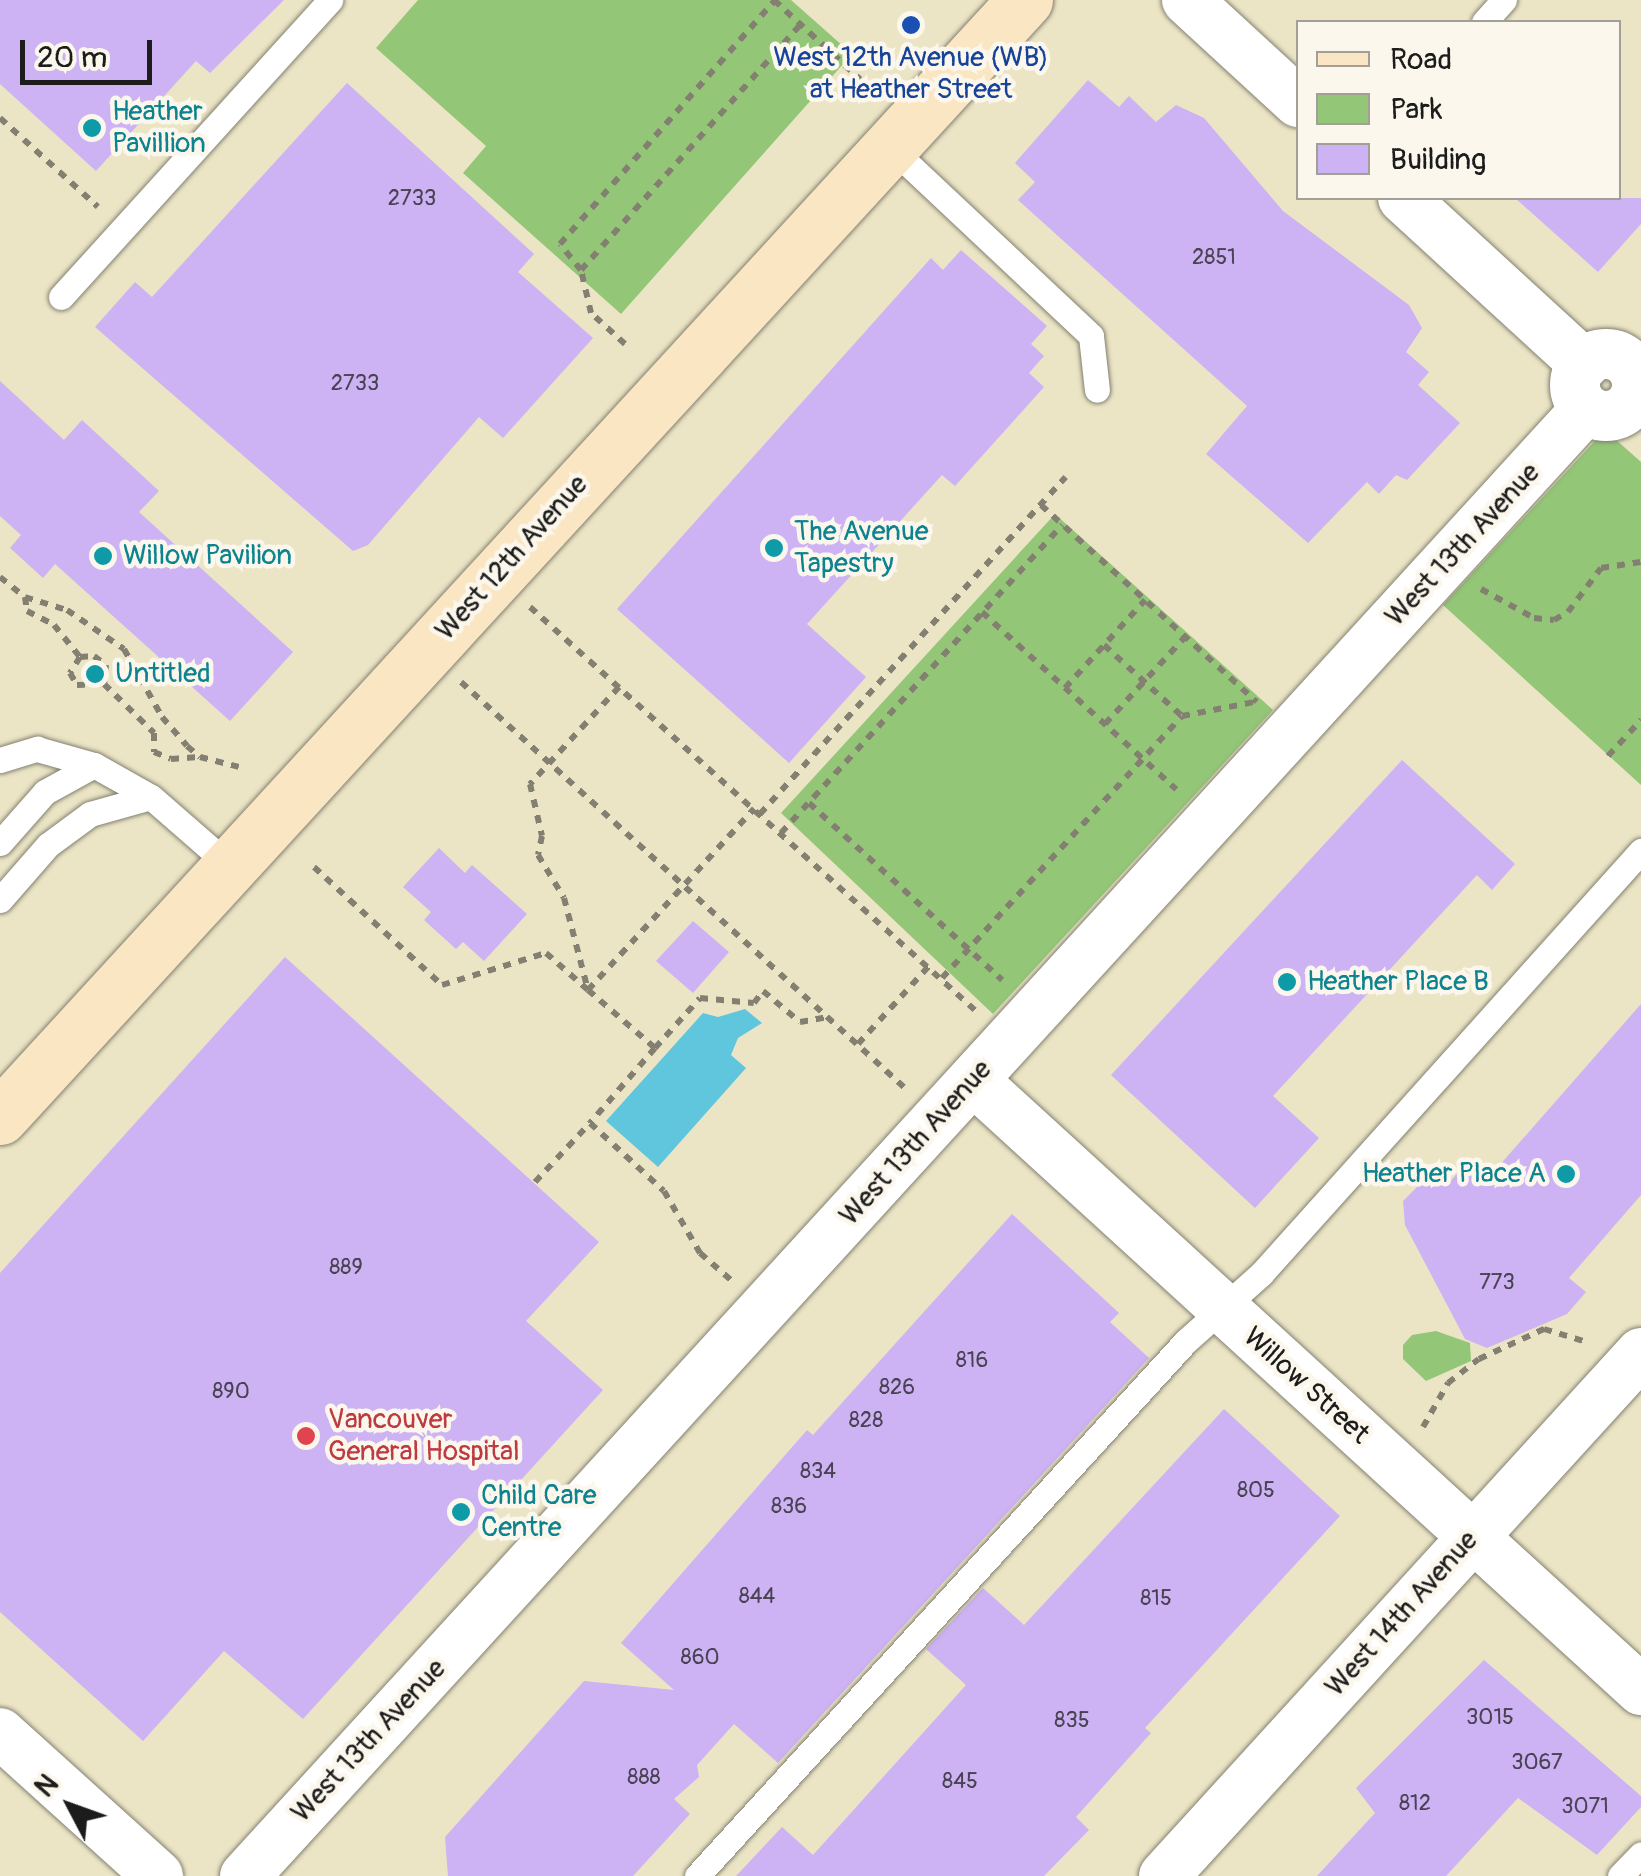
<!DOCTYPE html>
<html>
<head>
<meta charset="utf-8">
<style>
	body { margin:0 }
	#map { position:relative; width:1641px; height:1876px; overflow:hidden; background:#ebe5c6; font-family:Pangolin,sans-serif }
	div>[style] { position:absolute }
	.green>* { inset:0; background:#93c677 }
	.water>* { inset:0; background:#60c6dd }
	.building>* { inset:0; background:#cdb2f4 }
	.path>* { height:6px; margin-top:-3px; transform-origin:0; background:repeating-linear-gradient(90deg,#848071 0 8px,transparent 0 16px) }
	.roads { filter:drop-shadow(0 0 2px #848071) drop-shadow(0 0 2px #848071) }
	.lane>* { height:25px; margin:-12.5px; padding:0 12.5px; transform-origin:12.5px; border-radius:12.5px; background:#fff }
	.street>* { height:50px; margin:-25px; padding:0 25px; transform-origin:25px; border-radius:25px; background:#fff }
	.street>.ring { margin:-25px; padding:0; box-sizing:content-box; background:none; border:50px solid #fff; border-radius:50% }
	.secondary>* { height:55px; margin:-27.5px; padding:0 27.5px; transform-origin:27.5px; border-radius:27.5px; background:#fbe6c4 }
	.dots>* { width:28px; height:28px; translate:-50% -50%; box-sizing:border-box; border:5px solid #fbf7ec; border-radius:50% }
	span { translate:-50% -50%; white-space:nowrap; text-align:center; line-height:1.15; -webkit-text-stroke:9px #fbf7ec; paint-order:stroke }
	.number-label { font-size:22px; color:#484252 }
	.number-label span { -webkit-text-stroke-width:0 }
	.transit-label { font-size:28px; color:#164399 }
	.culture-label { font-size:28px; color:#0d838f }
	.left { translate:0 -50%; text-align:left }
	.right { translate:-100% -50%; text-align:right }
	.street-label { font-size:28px; color:#1c1c1c }
	.health-label { font-size:28px; color:#be3a42 }
	.legend { position:absolute; left:1296px; top:20px; width:325px; height:180px; box-sizing:border-box; background:#fbf7ec; border:2px solid #a29f99; margin:0; padding:12px 18px; list-style:none; font-size:30px; color:#1c1c1c }
	.legend li { display:flex; align-items:center; gap:20px; height:50px }
	.legend b { width:50px; border:2px solid #a29f99 }
	.north { position:absolute; left:20px; top:1756px; width:100px; height:100px; -webkit-text-stroke:8px #fbf7ec; paint-order:stroke; rotate:311deg; font-size:28px; font-weight:700; line-height:40px; text-align:center; color:#1c1c1c }
	.north::after { content:''; display:block; margin:auto; width:35px; height:45px; background:#1c1c1c; clip-path:polygon(50% 0,100% 100%,50% 72%,0 100%) }
	.scale { position:absolute; left:20px; top:40px; width:132px; height:45px; box-sizing:border-box; border:5px solid #1c1c1c; border-top:0; padding-left:12px; font-size:30px; line-height:35px; white-space:nowrap; color:#1c1c1c; -webkit-text-stroke:8px #fbf7ec; paint-order:stroke }
</style>
</head>
<body>
<div id="map">
	<div class="green">
		<div style="clip-path:polygon(418px 0,791px 0,852px 54px,621px 314px,463px 173px,486px 146px,376px 48px)"></div>
		<div style="clip-path:polygon(1605px 430px,1641px 462px,1641px 785px,1443px 605px)"></div>
		<div style="clip-path:polygon(1055px 514px,1273px 710px,993px 1014px,781px 813px)"></div>
		<div style="clip-path:polygon(1436px 1331px,1470px 1343px,1471px 1361px,1426px 1381px,1403px 1359px,1403px 1345px,1412px 1335px)"></div>
	</div>
	<div class="water">
		<div style="clip-path:polygon(745px 1009px,762px 1023px,738px 1038px,731px 1055px,746px 1068px,658px 1167px,606px 1121px,703px 1013px,718px 1017px)"></div>
	</div>
	<div class="building">
		<div style="clip-path:polygon(0 0,284px 0,210px 73px,196px 61px,96px 171px,0 84px)"></div>
		<div style="clip-path:polygon(1088px 80px,1119px 107px,1129px 96px,1156px 122px,1176px 105px,1204px 118px,1283px 211px,1409px 305px,1422px 328px,1406px 352px,1429px 372px,1418px 385px,1460px 423px,1407px 480px,1396px 475px,1379px 494px,1367px 482px,1308px 543px,1206px 454px,1247px 406px,1018px 200px,1035px 182px,1015px 163px)"></div>
		<div style="clip-path:polygon(347px 83px,534px 254px,518px 272px,593px 338px,503px 438px,479px 417px,368px 545px,353px 551px,95px 327px,135px 282px,152px 297px)"></div>
		<div style="clip-path:polygon(1515px 198px,1641px 198px,1641px 224px,1598px 272px)"></div>
		<div style="clip-path:polygon(961px 250px,1047px 326px,1031px 344px,1044px 356px,1029px 373px,1044px 387px,955px 486px,942px 475px,807px 624px,866px 677px,789px 763px,617px 609px,931px 258px,943px 270px)"></div>
		<div style="clip-path:polygon(0 381px,64px 440px,82px 420px,159px 491px,139px 512px,293px 652px,230px 721px,55px 564px,43px 578px,10px 548px,21px 535px,0 516px)"></div>
		<div style="clip-path:polygon(1402px 760px,1515px 864px,1492px 890px,1477px 875px,1273px 1096px,1319px 1138px,1255px 1208px,1111px 1075px)"></div>
		<div style="clip-path:polygon(439px 848px,465px 873px,472px 865px,527px 914px,484px 961px,463px 942px,456px 949px,424px 920px,431px 912px,403px 887px)"></div>
		<div style="clip-path:polygon(693px 921px,729px 952px,693px 993px,656px 961px)"></div>
		<div style="clip-path:polygon(285px 957px,599px 1242px,526px 1321px,603px 1390px,303px 1719px,224px 1651px,143px 1741px,0 1612px,0 1273px)"></div>
		<div style="clip-path:polygon(1641px 1004px,1641px 1195px,1569px 1278px,1586px 1292px,1567px 1314px,1487px 1348px,1465px 1339px,1405px 1225px,1403px 1201px,1424px 1180px,1446px 1186px,1463px 1167px,1484px 1183px)"></div>
		<div style="clip-path:polygon(1012px 1214px,1119px 1313px,1110px 1322px,1149px 1358px,778px 1763px,734px 1724px,697px 1765px,699px 1777px,674px 1799px,690px 1814px,633px 1876px,448px 1876px,445px 1837px,584px 1681px,674px 1690px,621px 1643px,807px 1430px,813px 1435px)"></div>
		<div style="clip-path:polygon(1224px 1409px,1340px 1516px,1145px 1728px,1151px 1733px,1076px 1817px,1089px 1830px,1044px 1876px,736px 1876px,782px 1827px,813px 1855px,966px 1685px,926px 1649px,983px 1588px,1024px 1625px)"></div>
		<div style="clip-path:polygon(1484px 1660px,1641px 1796px,1641px 1807px,1597px 1855px,1518px 1798px,1446px 1876px,1317px 1876px,1375px 1813px,1356px 1788px)"></div>
	</div>
	<div class="path">
		<div style="left:774px;top:0;width:117px;rotate:42.6deg"></div>
		<div style="left:0;top:118px;width:132px;rotate:42.2deg"></div>
		<div style="left:581px;top:270px;width:33px;rotate:-129deg"></div>
		<div style="left:560px;top:244px;width:325px;rotate:-48.6deg"></div>
		<div style="left:625px;top:344px;width:46px;rotate:-137.6deg"></div>
		<div style="left:591px;top:313px;width:44px;rotate:-103.1deg"></div>
		<div style="left:581px;top:270px;width:330px;rotate:-48.2deg"></div>
		<div style="left:1041px;top:505px;width:292px;rotate:42.4deg"></div>
		<div style="left:0;top:577px;width:32px;rotate:39deg"></div>
		<div style="left:25px;top:597px;width:44px;rotate:17.2deg"></div>
		<div style="left:67px;top:610px;width:69px;rotate:34.4deg"></div>
		<div style="left:124px;top:649px;width:78px;rotate:60.8deg"></div>
		<div style="left:162px;top:717px;width:38px;rotate:49deg"></div>
		<div style="left:187px;top:746px;width:17px;rotate:40deg"></div>
		<div style="left:200px;top:757px;width:40px;rotate:14.4deg"></div>
		<div style="left:1481px;top:589px;width:60px;rotate:28.7deg"></div>
		<div style="left:1534px;top:618px;width:20px;rotate:6deg"></div>
		<div style="left:1554px;top:620px;width:16px;rotate:-30deg"></div>
		<div style="left:1568px;top:612px;width:55px;rotate:-53.1deg"></div>
		<div style="left:1601px;top:568px;width:40px;rotate:-8.5deg"></div>
		<div style="left:25px;top:597px;width:14px;rotate:82deg"></div>
		<div style="left:27px;top:611px;width:30px;rotate:27deg"></div>
		<div style="left:54px;top:625px;width:41px;rotate:50.9deg"></div>
		<div style="left:80px;top:657px;width:14px;rotate:-4deg"></div>
		<div style="left:94px;top:656px;width:15px;rotate:37deg"></div>
		<div style="left:106px;top:665px;width:19px;rotate:96deg"></div>
		<div style="left:104px;top:684px;width:70px;rotate:44.4deg"></div>
		<div style="left:154px;top:733px;width:19px;rotate:90deg"></div>
		<div style="left:154px;top:752px;width:18px;rotate:22deg"></div>
		<div style="left:171px;top:759px;width:28px;rotate:-4deg"></div>
		<div style="left:530px;top:607px;width:603px;rotate:42.18deg"></div>
		<div style="left:982px;top:612px;width:263px;rotate:42.4deg"></div>
		<div style="left:1104px;top:645px;width:105px;rotate:42.3deg"></div>
		<div style="left:80px;top:657px;width:19px;rotate:122deg"></div>
		<div style="left:70px;top:673px;width:14px;rotate:60deg"></div>
		<div style="left:77px;top:685px;width:27px;rotate:-2deg"></div>
		<div style="left:461px;top:682px;width:603px;rotate:42.45deg"></div>
		<div style="left:619px;top:687px;width:132px;rotate:132.5deg"></div>
		<div style="left:530px;top:784px;width:53px;rotate:77deg"></div>
		<div style="left:542px;top:836px;width:19px;rotate:102deg"></div>
		<div style="left:538px;top:855px;width:50px;rotate:58.8deg"></div>
		<div style="left:564px;top:898px;width:95px;rotate:75.4deg"></div>
		<div style="left:588px;top:990px;width:89px;rotate:40.9deg"></div>
		<div style="left:655px;top:1048px;width:99px;rotate:130.9deg"></div>
		<div style="left:590px;top:1123px;width:100px;rotate:42.6deg"></div>
		<div style="left:664px;top:1191px;width:72px;rotate:59.9deg"></div>
		<div style="left:700px;top:1253px;width:41px;rotate:41.1deg"></div>
		<div style="left:1065px;top:688px;width:119px;rotate:-47.7deg"></div>
		<div style="left:1105px;top:724px;width:118px;rotate:-47.4deg"></div>
		<div style="left:1608px;top:756px;width:49px;rotate:-47.5deg"></div>
		<div style="left:809px;top:803px;width:262px;rotate:42.5deg"></div>
		<div style="left:760px;top:814px;width:455px;rotate:-47.8deg"></div>
		<div style="left:781px;top:833px;width:417px;rotate:-47.6deg"></div>
		<div style="left:314px;top:867px;width:174px;rotate:42.7deg"></div>
		<div style="left:442px;top:985px;width:109px;rotate:-17.1deg"></div>
		<div style="left:546px;top:953px;width:56px;rotate:41.4deg"></div>
		<div style="left:588px;top:990px;width:246px;rotate:-47.5deg"></div>
		<div style="left:942px;top:978px;width:355px;rotate:-47.5deg"></div>
		<div style="left:1182px;top:716px;width:73px;rotate:-11deg"></div>
		<div style="left:858px;top:1044px;width:105px;rotate:-47.7deg"></div>
		<div style="left:655px;top:1048px;width:67px;rotate:-48deg"></div>
		<div style="left:700px;top:998px;width:54px;rotate:5.3deg"></div>
		<div style="left:754px;top:1003px;width:15px;rotate:-53deg"></div>
		<div style="left:763px;top:991px;width:48px;rotate:40deg"></div>
		<div style="left:800px;top:1022px;width:27px;rotate:-10deg"></div>
		<div style="left:535px;top:1182px;width:81px;rotate:-47deg"></div>
		<div style="left:1423px;top:1427px;width:51px;rotate:-60.4deg"></div>
		<div style="left:1448px;top:1383px;width:39px;rotate:-38deg"></div>
		<div style="left:1479px;top:1359px;width:72px;rotate:-24.8deg"></div>
		<div style="left:1544px;top:1329px;width:45px;rotate:16.8deg"></div>
	</div>
	<div class="roads">
		<div class="lane">
			<div style="left:1484px;top:22px;width:30px;rotate:-48deg"></div>
			<div style="left:889px;top:146px;width:277px;rotate:43.2deg"></div>
			<div style="left:1091px;top:336px;width:54px;rotate:83.7deg"></div>
			<div style="left:61px;top:297px;width:401px;rotate:-47.8deg"></div>
			<div style="left:0;top:760px;width:39px;rotate:-17deg"></div>
			<div style="left:37px;top:749px;width:59px;rotate:15.7deg"></div>
			<div style="left:0;top:843px;width:68px;rotate:-48.6deg"></div>
			<div style="left:45px;top:792px;width:56px;rotate:-28.9deg"></div>
			<div style="left:94px;top:765px;width:65px;rotate:29.3deg"></div>
			<div style="left:151px;top:797px;width:105px;rotate:41.1deg"></div>
			<div style="left:0;top:900px;width:73px;rotate:-48.9deg"></div>
			<div style="left:48px;top:845px;width:52px;rotate:-36.4deg"></div>
			<div style="left:90px;top:814px;width:63px;rotate:-15.6deg"></div>
			<div style="left:697px;top:1876px;width:725px;rotate:-47.57deg"></div>
			<div style="left:1186px;top:1341px;width:101px;rotate:-41.8deg"></div>
			<div style="left:1261px;top:1274px;width:569px;rotate:-48.07deg"></div>
			<div style="left:1620px;top:1876px;width:30px;rotate:-46deg"></div>
		</div>
		<div class="street">
			<div style="left:1187px;top:0;width:151px;rotate:42.6deg"></div>
			<div style="left:1403px;top:198px;width:246px;rotate:42.5deg"></div>
			<div class="ring" style="left:1575px;top:354px;width:12px;height:12px"></div>
			<div style="left:973px;top:1080px;width:905px;rotate:42.4deg"></div>
			<div style="left:0;top:1733px;width:213px;rotate:42.1deg"></div>
			<div style="left:245px;top:1876px;width:1988px;rotate:-47.57deg"></div>
			<div style="left:1164px;top:1876px;width:708px;rotate:-47.63deg"></div>
		</div>
		<div class="secondary">
			<div style="left:0;top:1117px;width:1516px;rotate:-47.46deg"></div>
		</div>
	</div>
	<div class="dots">
		<div style="left:911px;top:25px;background:#1a4fb4"></div>
		<div style="left:92px;top:128px;background:#0f9aa8"></div>
		<div style="left:774px;top:548px;background:#0f9aa8"></div>
		<div style="left:103px;top:556px;background:#0f9aa8"></div>
		<div style="left:95px;top:674px;background:#0f9aa8"></div>
		<div style="left:1287px;top:982px;background:#0f9aa8"></div>
		<div style="left:1566px;top:1174px;background:#0f9aa8"></div>
		<div style="left:306px;top:1436px;background:#e0444e"></div>
		<div style="left:461px;top:1512px;background:#0f9aa8"></div>
	</div>
	<div class="number-label">
		<span style="left:412px;top:199px">2733</span>
		<span style="left:1214px;top:258px">2851</span>
		<span style="left:355px;top:384px">2733</span>
		<span style="left:346px;top:1268px">889</span>
		<span style="left:1497px;top:1283px">773</span>
		<span style="left:972px;top:1361px">816</span>
		<span style="left:897px;top:1388px">826</span>
		<span style="left:231px;top:1392px">890</span>
		<span style="left:866px;top:1421px">828</span>
		<span style="left:818px;top:1472px">834</span>
		<span style="left:1256px;top:1491px">805</span>
		<span style="left:789px;top:1507px">836</span>
		<span style="left:757px;top:1597px">844</span>
		<span style="left:1156px;top:1599px">815</span>
		<span style="left:700px;top:1658px">860</span>
		<span style="left:1490px;top:1718px">3015</span>
		<span style="left:1072px;top:1721px">835</span>
		<span style="left:1537px;top:1763px">3067</span>
		<span style="left:644px;top:1778px">888</span>
		<span style="left:960px;top:1782px">845</span>
		<span style="left:1415px;top:1804px">812</span>
		<span style="left:1585px;top:1807px">3071</span>
	</div>
	<div class="transit-label">
		<span style="left:911px;top:74px">West 12th Avenue (WB)<br>at Heather Street</span>
	</div>
	<div class="culture-label">
		<span class="left" style="left:112px;top:128px">Heather<br>Pavillion</span>
		<span class="left" style="left:794px;top:548px">The Avenue<br>Tapestry</span>
		<span class="left" style="left:123px;top:556px">Willow Pavilion</span>
		<span class="left" style="left:115px;top:674px">Untitled</span>
		<span class="left" style="left:1307px;top:982px">Heather Place B</span>
		<span class="right" style="left:1546px;top:1174px">Heather Place A</span>
		<span class="left" style="left:481px;top:1512px">Child Care<br>Centre</span>
	</div>
	<div class="street-label">
		<span style="left:1463px;top:545px;rotate:-47deg">West 13th Avenue</span>
		<span style="left:512px;top:558px;rotate:-48deg">West 12th Avenue</span>
		<span style="left:916px;top:1143px;rotate:-48deg">West 13th Avenue</span>
		<span style="left:1306px;top:1386px;rotate:42deg">Willow Street</span>
		<span style="left:1402px;top:1614px;rotate:-48deg">West 14th Avenue</span>
		<span style="left:369px;top:1741px;rotate:-47deg">West 13th Avenue</span>
	</div>
	<div class="health-label">
		<span class="left" style="left:328px;top:1436px">Vancouver<br>General Hospital</span>
	</div>
	<ul class="legend">
	<li><b style="height:12px;background:#fbe6c4"></b>Road</li>
	<li><b style="height:28px;background:#93c677"></b>Park</li>
	<li><b style="height:28px;background:#cdb2f4"></b>Building</li>
	</ul>
	<div class="north">N</div>
	<div class="scale">20 m</div>
</div>
</body>
</html>
